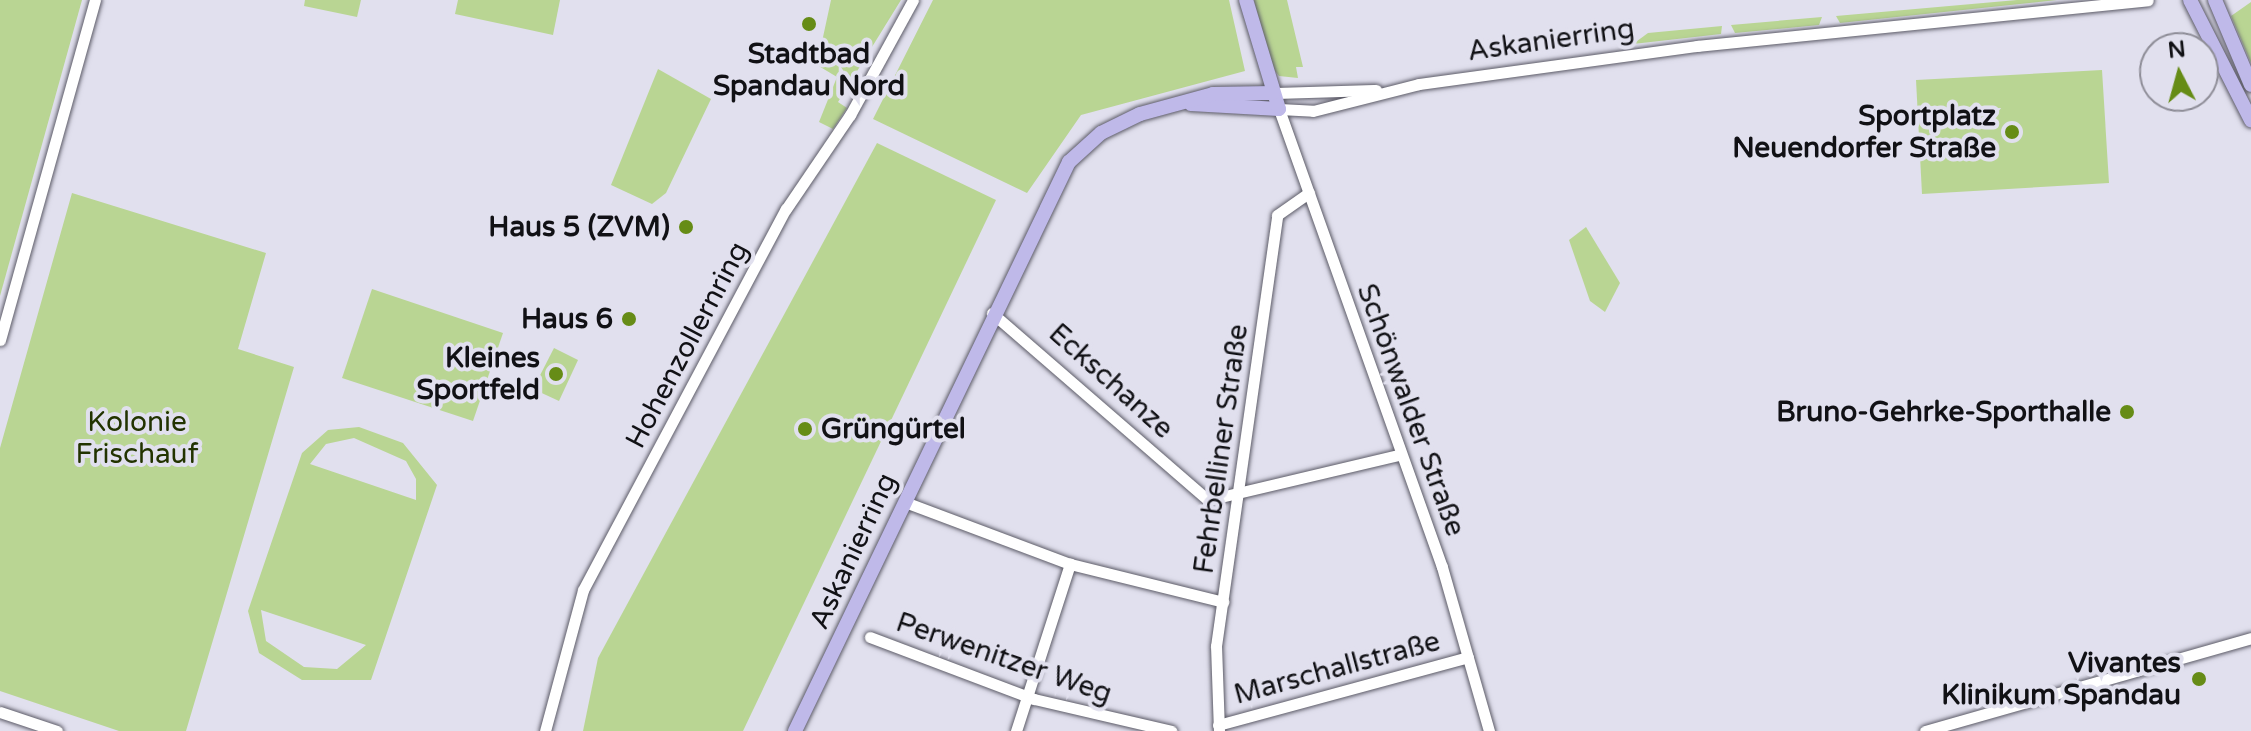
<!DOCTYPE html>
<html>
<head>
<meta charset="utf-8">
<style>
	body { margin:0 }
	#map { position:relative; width:2251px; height:731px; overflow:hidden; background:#e1e0ee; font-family:"Varela Round",sans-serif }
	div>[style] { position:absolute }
	.green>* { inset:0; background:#b9d593 }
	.roads { filter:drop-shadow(0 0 2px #5c5b67) drop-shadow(0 0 2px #5c5b67) }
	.minor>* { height:11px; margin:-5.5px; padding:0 5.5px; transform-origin:5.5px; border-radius:5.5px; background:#fff }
	.major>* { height:14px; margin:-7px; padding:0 7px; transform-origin:7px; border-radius:7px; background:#bfb9e9 }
	.dots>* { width:22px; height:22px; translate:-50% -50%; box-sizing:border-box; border:4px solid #e1e0ee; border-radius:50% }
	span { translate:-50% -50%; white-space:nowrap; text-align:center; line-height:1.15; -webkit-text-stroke:8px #e1e0ee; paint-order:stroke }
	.street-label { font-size:28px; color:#111115 }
	.poi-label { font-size:28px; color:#111115; font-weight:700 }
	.right { translate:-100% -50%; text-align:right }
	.left { translate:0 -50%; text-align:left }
	.park-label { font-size:28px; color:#230 }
	.north { position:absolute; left:2139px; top:32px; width:80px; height:80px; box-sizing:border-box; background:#e1e0ee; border:2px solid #8e8d97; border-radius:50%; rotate:354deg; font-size:22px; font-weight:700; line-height:32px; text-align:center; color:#111115 }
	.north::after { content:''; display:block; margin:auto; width:28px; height:36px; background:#668c16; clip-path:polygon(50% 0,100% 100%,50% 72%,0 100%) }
</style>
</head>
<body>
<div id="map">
	<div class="green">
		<div style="clip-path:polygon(0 0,82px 0,0 296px)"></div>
		<div style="clip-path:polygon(305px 0,361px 0,357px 17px,304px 6px)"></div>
		<div style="clip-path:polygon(458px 0,560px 0,553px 35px,455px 14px)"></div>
		<div style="clip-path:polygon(831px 0,901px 0,838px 102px,847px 108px,833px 129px,819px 122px,837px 77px,817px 65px)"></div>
		<div style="clip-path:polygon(933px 0,1229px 0,1245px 71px,1081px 115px,1027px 193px,873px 119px)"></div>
		<div style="clip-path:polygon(1254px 0,1287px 0,1303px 67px,1296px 67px,1298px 78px,1279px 76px,1269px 63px)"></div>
		<div style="clip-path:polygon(2017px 0,2057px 0,1840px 23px,1836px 16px)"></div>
		<div style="clip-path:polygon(2251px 2px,2251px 63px,2231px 16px)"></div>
		<div style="clip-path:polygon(1822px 17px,1819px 25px,1735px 33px,1731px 25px)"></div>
		<div style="clip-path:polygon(1722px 26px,1721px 34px,1633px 44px,1648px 33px)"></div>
		<div style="clip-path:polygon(658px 69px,711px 99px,666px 193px,652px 204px,611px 185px)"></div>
		<div style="clip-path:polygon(2102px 70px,2109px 183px,1922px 194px,1916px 80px)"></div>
		<div style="clip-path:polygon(877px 143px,996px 200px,743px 731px,583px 731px,598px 658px)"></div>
		<div style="clip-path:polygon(72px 193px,266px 253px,238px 349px,294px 367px,186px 731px,119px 731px,0 691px,0 448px)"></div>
		<div style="clip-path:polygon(1586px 227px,1620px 283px,1605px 312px,1590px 301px,1569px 240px)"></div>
		<div style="clip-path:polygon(372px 289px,503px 333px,473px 421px,342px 378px)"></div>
		<div style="clip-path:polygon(554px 348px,578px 360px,559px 401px,533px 389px)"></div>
		<div style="clip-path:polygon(evenodd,359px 427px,403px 443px,437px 485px,371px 680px,302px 680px,259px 653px,248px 611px,302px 453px,328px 430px,359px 427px,354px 438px,406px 461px,416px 479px,416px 500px,310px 464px,326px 444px,354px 438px,359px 427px,261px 610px,366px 645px,337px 669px,304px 667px,266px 641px,261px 610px)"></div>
	</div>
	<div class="roads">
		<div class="minor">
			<div style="left:1273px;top:93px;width:103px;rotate:-1.7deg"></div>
			<div style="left:992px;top:313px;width:286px;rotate:40.9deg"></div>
			<div style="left:1208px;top:500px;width:196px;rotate:-13.3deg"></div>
			<div style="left:0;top:340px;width:353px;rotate:-74.4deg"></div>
			<div style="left:905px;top:502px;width:176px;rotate:20.6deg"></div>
			<div style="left:1070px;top:564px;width:158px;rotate:13.9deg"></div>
			<div style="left:870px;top:637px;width:175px;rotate:20.7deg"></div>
			<div style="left:1034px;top:699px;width:141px;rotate:13.1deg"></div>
			<div style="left:0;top:712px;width:60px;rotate:18.4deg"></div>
			<div style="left:1218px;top:725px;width:259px;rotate:-15.2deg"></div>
			<div style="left:545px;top:731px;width:146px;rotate:-74.9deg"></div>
			<div style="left:583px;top:590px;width:432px;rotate:-62deg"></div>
			<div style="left:786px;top:209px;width:114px;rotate:-55.8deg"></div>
			<div style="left:850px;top:115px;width:131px;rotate:-61.3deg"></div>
			<div style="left:1016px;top:731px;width:176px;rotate:-72.1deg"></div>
			<div style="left:1219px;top:731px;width:85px;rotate:-92deg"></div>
			<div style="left:1216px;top:646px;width:435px;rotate:-81.9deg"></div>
			<div style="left:1277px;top:215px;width:39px;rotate:-35deg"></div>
			<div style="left:1489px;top:731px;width:171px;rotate:-106deg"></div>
			<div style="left:1442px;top:567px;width:486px;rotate:-109.6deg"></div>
			<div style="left:1279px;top:109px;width:34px;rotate:3deg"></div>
			<div style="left:1313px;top:111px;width:109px;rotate:-14.3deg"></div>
			<div style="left:1419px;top:84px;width:281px;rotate:-7.8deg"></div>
			<div style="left:1697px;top:46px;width:453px;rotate:-5.8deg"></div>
			<div style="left:1925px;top:731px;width:339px;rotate:-15.9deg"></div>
		</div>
		<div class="major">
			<div style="left:2190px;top:0;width:135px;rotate:63.1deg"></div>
			<div style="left:2215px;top:0;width:92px;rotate:67deg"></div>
			<div style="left:1191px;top:104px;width:88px;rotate:3.3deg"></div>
			<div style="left:1279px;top:109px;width:114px;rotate:-106.8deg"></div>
			<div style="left:795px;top:731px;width:632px;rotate:-64.29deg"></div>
			<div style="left:1069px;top:162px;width:43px;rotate:-42.2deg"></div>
			<div style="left:1101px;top:133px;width:43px;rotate:-26deg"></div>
			<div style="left:1140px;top:114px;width:76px;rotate:-15.3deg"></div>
			<div style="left:1213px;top:94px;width:60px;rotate:-1deg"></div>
		</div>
	</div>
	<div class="dots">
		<div style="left:809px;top:24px;background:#668c16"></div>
		<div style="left:2012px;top:132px;background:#668c16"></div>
		<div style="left:686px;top:227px;background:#668c16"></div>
		<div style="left:629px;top:319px;background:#668c16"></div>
		<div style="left:556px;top:374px;background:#668c16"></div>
		<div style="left:2127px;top:412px;background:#668c16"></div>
		<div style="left:805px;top:429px;background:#668c16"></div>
		<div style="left:2199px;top:679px;background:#668c16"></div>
	</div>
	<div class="street-label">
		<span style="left:1551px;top:40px;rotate:-8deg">Askanierring</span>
		<span style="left:687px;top:345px;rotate:-62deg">Hohenzollernring</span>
		<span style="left:1111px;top:381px;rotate:42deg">Eckschanze</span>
		<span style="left:1411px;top:410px;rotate:70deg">Schönwalder Straße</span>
		<span style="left:1221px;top:449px;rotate:-82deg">Fehrbelliner Straße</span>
		<span style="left:853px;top:551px;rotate:-65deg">Askanierring</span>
		<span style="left:1004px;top:658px;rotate:19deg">Perwenitzer Weg</span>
		<span style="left:1337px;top:668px;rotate:-15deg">Marschallstraße</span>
	</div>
	<div class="poi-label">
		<span style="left:809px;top:70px">Stadtbad<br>Spandau Nord</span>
		<span class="right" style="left:1996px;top:132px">Sportplatz<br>Neuendorfer Straße</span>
		<span class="right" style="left:670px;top:227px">Haus 5 (ZVM)</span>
		<span class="right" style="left:613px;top:319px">Haus 6</span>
		<span class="right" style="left:540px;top:374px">Kleines<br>Sportfeld</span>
		<span class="right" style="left:2111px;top:412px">Bruno-Gehrke-Sporthalle</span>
		<span class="left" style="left:821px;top:429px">Grüngürtel</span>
		<span class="right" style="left:2181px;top:679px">Vivantes<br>Klinikum Spandau</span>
	</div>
	<div class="park-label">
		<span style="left:137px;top:438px">Kolonie<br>Frischauf</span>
	</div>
	<div class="north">N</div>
</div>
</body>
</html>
